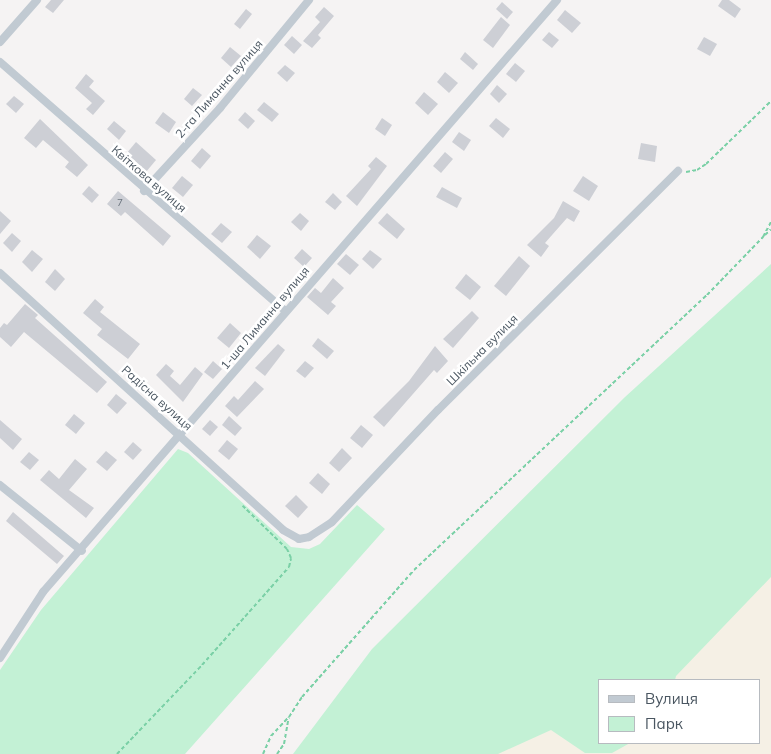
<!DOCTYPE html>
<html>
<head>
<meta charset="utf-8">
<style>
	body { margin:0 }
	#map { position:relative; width:771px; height:754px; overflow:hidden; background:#f5f3f3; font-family:Mulish,sans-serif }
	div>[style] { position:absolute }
	.green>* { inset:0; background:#c3f1d5 }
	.sand>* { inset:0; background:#f5f0e5 }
	.building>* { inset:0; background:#cdcfd5 }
	.path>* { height:2px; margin-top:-1px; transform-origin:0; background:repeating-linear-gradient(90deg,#7ad0a6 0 4px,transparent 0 6.5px) }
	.minor>* { height:8px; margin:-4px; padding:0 4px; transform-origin:4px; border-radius:4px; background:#c1cad2 }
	span { translate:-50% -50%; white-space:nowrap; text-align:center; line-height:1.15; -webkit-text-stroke:5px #fff; paint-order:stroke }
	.number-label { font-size:10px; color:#6b747e }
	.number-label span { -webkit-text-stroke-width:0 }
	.street-label { font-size:12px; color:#4a5661 }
	.legend { position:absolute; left:598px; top:679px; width:162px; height:65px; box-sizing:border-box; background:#fff; border:1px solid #b7bbc0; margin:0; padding:6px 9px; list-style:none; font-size:15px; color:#4a5661 }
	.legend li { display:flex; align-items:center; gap:10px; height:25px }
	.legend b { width:25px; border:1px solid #b7bbc0 }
</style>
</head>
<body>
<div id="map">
	<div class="green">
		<div style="clip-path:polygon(evenodd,771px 264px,771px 754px,293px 754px,372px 649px,625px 397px,771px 264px,600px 680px,760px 680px,760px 743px,600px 743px,600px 680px)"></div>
		<div style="clip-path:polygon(178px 449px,188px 453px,291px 547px,309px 549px,320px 544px,357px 505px,385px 529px,185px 754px,0 754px,0 670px,41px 610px)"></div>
	</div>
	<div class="sand">
		<div style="clip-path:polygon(771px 577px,771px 754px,498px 754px,551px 730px,585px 753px,612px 753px,630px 743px,760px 743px,760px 680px,675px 680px,676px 676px)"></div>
	</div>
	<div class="building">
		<div style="clip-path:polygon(51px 0,64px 0,53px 13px,45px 7px)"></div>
		<div style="clip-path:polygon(722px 0,729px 0,741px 9px,735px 18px,718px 6px)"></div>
		<div style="clip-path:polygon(502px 2px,513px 12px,507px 19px,496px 9px)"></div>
		<div style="clip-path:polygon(324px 7px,334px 16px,318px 35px,321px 38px,312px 48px,303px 41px,320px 22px,315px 17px)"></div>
		<div style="clip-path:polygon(246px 9px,252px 14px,240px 29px,234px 24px)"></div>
		<div style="clip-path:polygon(565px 10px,581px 23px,572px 33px,557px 20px)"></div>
		<div style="clip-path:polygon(501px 17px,510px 25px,493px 48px,483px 40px)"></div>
		<div style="clip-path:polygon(549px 32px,559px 40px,552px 48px,542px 40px)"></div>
		<div style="clip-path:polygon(292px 36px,302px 45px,294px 54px,284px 45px)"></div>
		<div style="clip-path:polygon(704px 37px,717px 44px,710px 56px,697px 49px)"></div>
		<div style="clip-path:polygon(230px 47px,241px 56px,231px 67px,221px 58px)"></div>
		<div style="clip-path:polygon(465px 52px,478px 64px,473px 70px,460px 59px)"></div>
		<div style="clip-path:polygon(515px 63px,525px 71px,516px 82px,506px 74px)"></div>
		<div style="clip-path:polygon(285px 65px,295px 73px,287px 82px,277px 73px)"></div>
		<div style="clip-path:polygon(445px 72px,458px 83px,449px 93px,437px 82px)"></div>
		<div style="clip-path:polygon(86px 74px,94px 81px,89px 87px,105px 101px,93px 115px,86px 109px,92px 103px,75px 88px)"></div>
		<div style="clip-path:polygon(497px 85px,507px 94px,499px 103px,490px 94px)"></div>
		<div style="clip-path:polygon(193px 88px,202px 95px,192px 106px,184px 99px)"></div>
		<div style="clip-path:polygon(424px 92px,438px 104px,428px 115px,415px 103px)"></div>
		<div style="clip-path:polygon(14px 96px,24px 104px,16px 113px,6px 104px)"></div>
		<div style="clip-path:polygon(264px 102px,279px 114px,272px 122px,257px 110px)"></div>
		<div style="clip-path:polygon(163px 112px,176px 122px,169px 133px,155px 123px)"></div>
		<div style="clip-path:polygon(245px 112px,255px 121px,248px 129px,238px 120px)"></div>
		<div style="clip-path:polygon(382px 118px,392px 125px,385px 136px,375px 129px)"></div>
		<div style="clip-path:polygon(496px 118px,510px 129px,503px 138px,489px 126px)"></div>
		<div style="clip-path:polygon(40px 119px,88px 165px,77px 177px,65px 167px,69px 162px,43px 140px,36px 148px,24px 138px)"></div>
		<div style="clip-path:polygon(114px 121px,126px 131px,119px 140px,107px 129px)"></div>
		<div style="clip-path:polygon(459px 132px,471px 140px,464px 151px,452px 142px)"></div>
		<div style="clip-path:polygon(136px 142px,156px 160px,146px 172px,126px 154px)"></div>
		<div style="clip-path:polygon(641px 143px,657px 146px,655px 162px,638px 159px)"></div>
		<div style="clip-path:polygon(202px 148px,211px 156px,200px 169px,191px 161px)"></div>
		<div style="clip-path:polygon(445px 152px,453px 159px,441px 173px,433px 166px)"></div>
		<div style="clip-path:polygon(376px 157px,387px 166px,357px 206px,346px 196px,371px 169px,368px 166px)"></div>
		<div style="clip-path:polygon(182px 176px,193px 185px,183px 197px,172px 188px)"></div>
		<div style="clip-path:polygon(583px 176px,598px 186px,589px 201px,573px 191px)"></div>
		<div style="clip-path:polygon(89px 186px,99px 195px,92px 203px,82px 194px)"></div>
		<div style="clip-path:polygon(442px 187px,462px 198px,457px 208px,436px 197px)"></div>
		<div style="clip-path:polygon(118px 191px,171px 236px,163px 246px,125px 212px,121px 216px,107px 204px)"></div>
		<div style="clip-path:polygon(333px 193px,342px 202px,335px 210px,325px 202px)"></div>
		<div style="clip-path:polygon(563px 201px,580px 211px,574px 222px,567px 218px,545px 243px,549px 246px,541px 257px,527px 245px,554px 218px)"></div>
		<div style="clip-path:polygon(0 211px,11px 221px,0 234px)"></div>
		<div style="clip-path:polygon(300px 213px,309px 221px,301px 231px,291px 222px)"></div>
		<div style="clip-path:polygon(387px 213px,405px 229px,397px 239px,378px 223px)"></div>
		<div style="clip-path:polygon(221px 223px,232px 232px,222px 243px,211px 234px)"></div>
		<div style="clip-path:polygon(12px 233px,21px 241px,12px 252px,3px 243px)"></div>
		<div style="clip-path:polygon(257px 235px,271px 246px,260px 259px,247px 247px)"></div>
		<div style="clip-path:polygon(302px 249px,312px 258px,304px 267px,294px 258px)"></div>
		<div style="clip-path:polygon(32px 250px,43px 259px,32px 272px,22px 262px)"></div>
		<div style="clip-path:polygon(370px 250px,382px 259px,373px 269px,362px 259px)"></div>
		<div style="clip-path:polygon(346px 254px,359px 265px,350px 275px,337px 264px)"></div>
		<div style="clip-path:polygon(519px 256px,530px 266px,506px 296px,494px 286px)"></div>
		<div style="clip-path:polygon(55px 269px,65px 279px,55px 291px,45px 282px)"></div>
		<div style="clip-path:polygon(466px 274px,481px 287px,470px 300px,455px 288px)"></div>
		<div style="clip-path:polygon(333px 278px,344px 288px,331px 302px,336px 306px,328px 315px,307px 297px,315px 288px,321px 293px)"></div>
		<div style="clip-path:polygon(95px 299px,104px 307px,100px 312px,140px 344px,128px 359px,97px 335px,102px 329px,83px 313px)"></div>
		<div style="clip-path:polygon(25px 304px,38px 315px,35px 318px,107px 382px,97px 393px,24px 332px,11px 347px,0 337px,0 328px,4px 323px,7px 325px)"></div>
		<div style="clip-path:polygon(472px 311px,479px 318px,453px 348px,443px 339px)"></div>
		<div style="clip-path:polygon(230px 323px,241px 333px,229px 348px,217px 338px)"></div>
		<div style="clip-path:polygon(318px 338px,334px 351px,327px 359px,312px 346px)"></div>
		<div style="clip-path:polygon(278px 344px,285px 350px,265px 376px,255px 368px)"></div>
		<div style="clip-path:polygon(435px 346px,448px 361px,437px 373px,434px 370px,384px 427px,373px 417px,409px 381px)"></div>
		<div style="clip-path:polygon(213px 361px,222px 369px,213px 379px,204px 372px)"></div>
		<div style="clip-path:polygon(305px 361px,314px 368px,305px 378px,296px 371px)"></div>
		<div style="clip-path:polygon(166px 364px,174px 371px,170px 376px,180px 385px,195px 367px,203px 374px,183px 402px,156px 375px)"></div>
		<div style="clip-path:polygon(255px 381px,264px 389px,237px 417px,225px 406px,234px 396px,238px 400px)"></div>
		<div style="clip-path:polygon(116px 394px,127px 403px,117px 414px,107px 405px)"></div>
		<div style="clip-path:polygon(74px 414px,85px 423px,76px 434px,65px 425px)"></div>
		<div style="clip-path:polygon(229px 416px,242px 428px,235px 436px,222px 425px)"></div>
		<div style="clip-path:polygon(0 420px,22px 439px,13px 450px,0 438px)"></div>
		<div style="clip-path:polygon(210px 420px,218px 427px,210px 436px,202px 429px)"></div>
		<div style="clip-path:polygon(361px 425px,373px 435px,362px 448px,350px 438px)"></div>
		<div style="clip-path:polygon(227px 440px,238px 449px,229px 460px,218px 451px)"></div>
		<div style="clip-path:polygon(133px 442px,142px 450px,133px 460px,124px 452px)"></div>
		<div style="clip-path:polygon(342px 448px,352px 458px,339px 472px,329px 463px)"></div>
		<div style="clip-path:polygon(106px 451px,117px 460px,107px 471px,96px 462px)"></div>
		<div style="clip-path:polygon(29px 452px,39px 460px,30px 470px,20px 462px)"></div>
		<div style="clip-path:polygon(75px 459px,87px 469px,69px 490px,94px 508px,86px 518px,40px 480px,49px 470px,59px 479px)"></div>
		<div style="clip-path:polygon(318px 473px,330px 484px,322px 494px,309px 483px)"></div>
		<div style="clip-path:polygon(296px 495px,308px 507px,298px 518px,285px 506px)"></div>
		<div style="clip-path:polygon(13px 512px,64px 556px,57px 564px,6px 521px)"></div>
	</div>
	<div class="path">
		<div style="left:686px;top:172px;width:11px;rotate:-10deg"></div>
		<div style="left:697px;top:170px;width:11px;rotate:-34deg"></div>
		<div style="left:706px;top:164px;width:91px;rotate:-44.1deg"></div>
		<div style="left:765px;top:235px;width:8px;rotate:-45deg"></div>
		<div style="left:117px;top:754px;width:123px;rotate:-46.3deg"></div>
		<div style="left:202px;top:665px;width:131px;rotate:-48.4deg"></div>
		<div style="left:289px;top:567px;width:9px;rotate:-77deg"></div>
		<div style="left:291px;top:558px;width:10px;rotate:-114deg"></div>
		<div style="left:287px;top:549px;width:62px;rotate:-135.7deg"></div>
		<div style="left:263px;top:754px;width:20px;rotate:-66deg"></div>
		<div style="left:271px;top:736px;width:26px;rotate:-47deg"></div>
		<div style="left:277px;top:754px;width:12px;rotate:-55deg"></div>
		<div style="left:284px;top:744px;width:27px;rotate:-80deg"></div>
		<div style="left:289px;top:717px;width:24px;rotate:-57deg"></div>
		<div style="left:302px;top:697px;width:169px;rotate:-48.6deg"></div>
		<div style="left:414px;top:570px;width:402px;rotate:-43.2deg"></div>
		<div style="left:707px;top:295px;width:81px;rotate:-46deg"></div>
		<div style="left:763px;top:237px;width:17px;rotate:-62deg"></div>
	</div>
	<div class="minor">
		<div style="left:0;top:42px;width:56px;rotate:-48.6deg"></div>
		<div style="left:0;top:62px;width:378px;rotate:41.1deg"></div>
		<div style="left:144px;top:191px;width:113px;rotate:-47.5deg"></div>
		<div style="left:220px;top:108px;width:140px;rotate:-50.5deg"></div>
		<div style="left:0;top:273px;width:382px;rotate:42.2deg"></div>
		<div style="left:283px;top:530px;width:18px;rotate:29deg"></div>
		<div style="left:299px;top:539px;width:10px;rotate:-11deg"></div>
		<div style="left:309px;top:537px;width:27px;rotate:-33deg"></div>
		<div style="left:332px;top:522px;width:154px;rotate:-46.6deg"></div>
		<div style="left:438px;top:410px;width:339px;rotate:-44.9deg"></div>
		<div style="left:0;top:485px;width:105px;rotate:38.8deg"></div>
		<div style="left:0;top:658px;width:79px;rotate:-56.9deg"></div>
		<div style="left:43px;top:592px;width:784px;rotate:-49.03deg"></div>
	</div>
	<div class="number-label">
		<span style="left:120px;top:203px">7</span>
	</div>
	<div class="street-label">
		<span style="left:219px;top:89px;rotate:-49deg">2-га Лиманна вулиця</span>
		<span style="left:149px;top:179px;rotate:41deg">Квіткова вулиця</span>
		<span style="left:265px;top:318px;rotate:-50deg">1-ша Лиманна вулиця</span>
		<span style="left:482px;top:350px;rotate:-45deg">Шкільна вулиця</span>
		<span style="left:157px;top:398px;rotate:42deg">Радісна вулиця</span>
	</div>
	<ul class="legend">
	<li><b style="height:6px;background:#c1cad2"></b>Вулиця</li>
	<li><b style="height:14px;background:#c3f1d5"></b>Парк</li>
	</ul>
</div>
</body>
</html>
